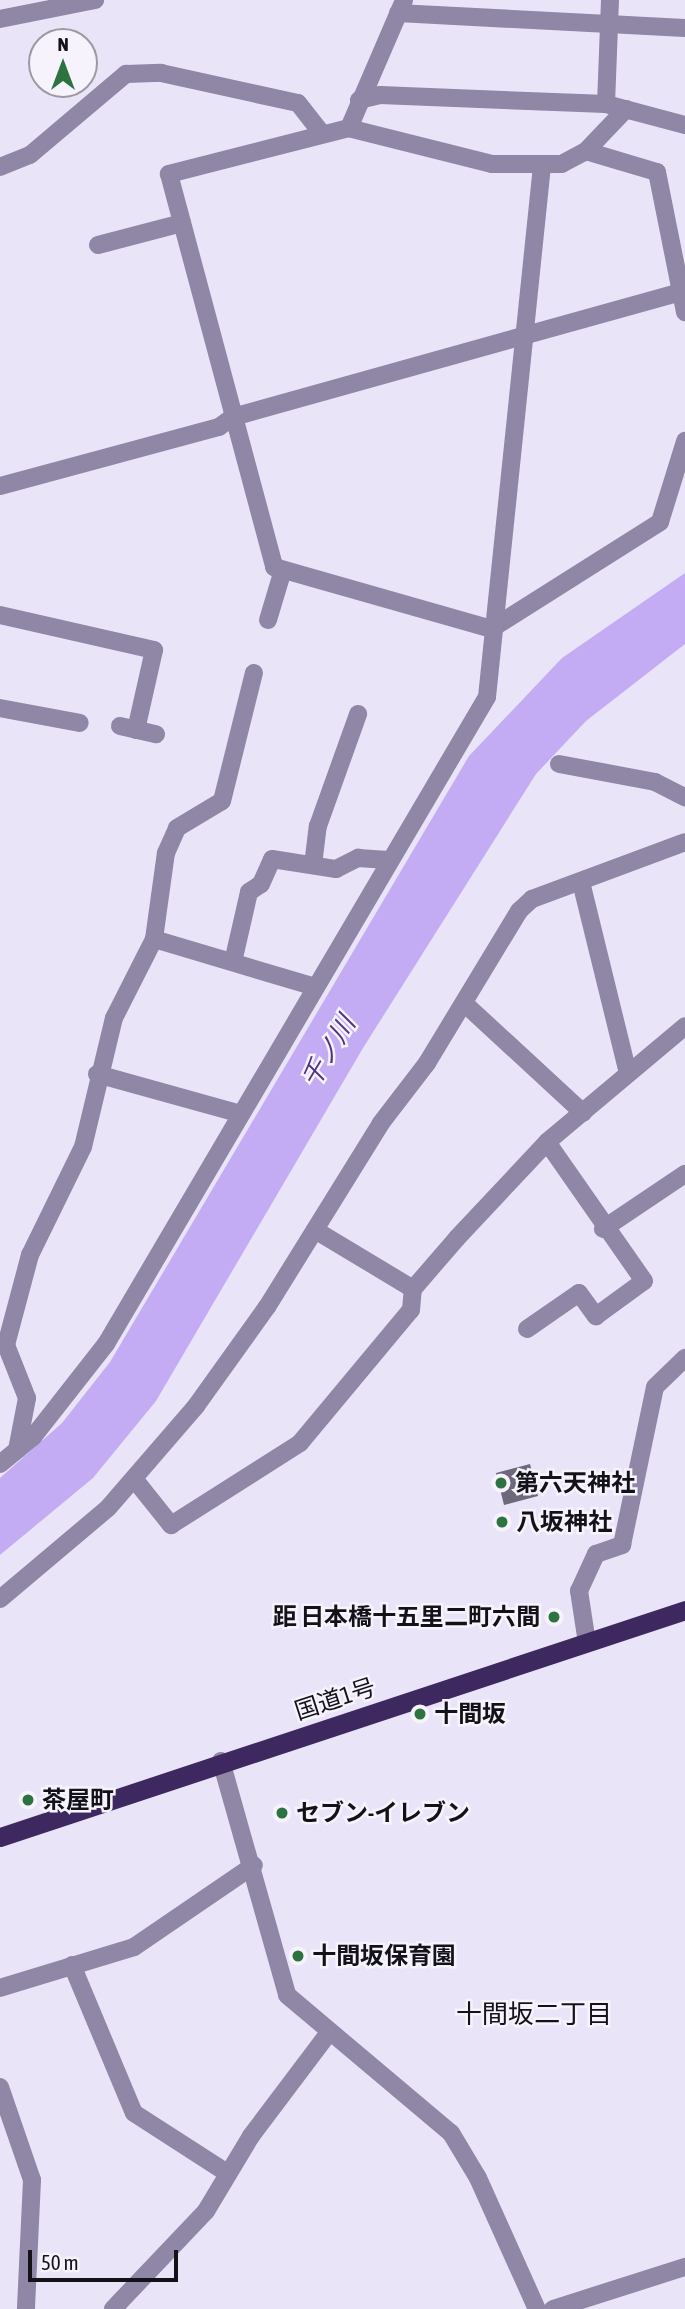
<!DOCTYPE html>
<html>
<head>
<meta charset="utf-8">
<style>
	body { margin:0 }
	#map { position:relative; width:685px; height:2309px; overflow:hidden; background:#eae4f9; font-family:"Asap Condensed","Noto Sans JP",sans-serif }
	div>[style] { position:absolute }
	.water>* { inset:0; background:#c4acf4 }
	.building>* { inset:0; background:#6d687a }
	.minor>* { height:18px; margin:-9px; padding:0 9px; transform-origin:9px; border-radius:9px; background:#9086a5 }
	.tertiary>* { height:18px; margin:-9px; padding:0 9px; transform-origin:9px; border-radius:9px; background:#9086a5 }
	.trunk>* { height:19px; margin:-9.5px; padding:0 9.5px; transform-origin:9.5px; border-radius:9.5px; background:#3e2860 }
	.dots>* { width:19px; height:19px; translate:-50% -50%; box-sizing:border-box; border:4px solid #f6f3fc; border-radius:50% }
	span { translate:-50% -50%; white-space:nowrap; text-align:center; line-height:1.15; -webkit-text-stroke:5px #f6f3fc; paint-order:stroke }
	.poi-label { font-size:24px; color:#141219; font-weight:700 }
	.left { translate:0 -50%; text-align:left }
	.right { translate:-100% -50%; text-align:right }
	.street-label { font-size:24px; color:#141219 }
	.water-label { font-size:26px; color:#533184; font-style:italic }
	.neighbourhood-label { font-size:26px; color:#141219 }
	.north { position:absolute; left:28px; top:28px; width:70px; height:70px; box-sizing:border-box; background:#f6f3fc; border:2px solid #9c99a1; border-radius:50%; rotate:0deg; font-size:19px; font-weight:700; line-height:28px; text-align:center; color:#141219 }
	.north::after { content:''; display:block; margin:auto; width:24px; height:32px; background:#2d733f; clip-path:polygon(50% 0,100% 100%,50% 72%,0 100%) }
	.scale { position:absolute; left:28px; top:2250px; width:150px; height:32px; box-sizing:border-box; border:4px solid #141219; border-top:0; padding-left:9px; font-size:21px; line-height:24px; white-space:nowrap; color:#141219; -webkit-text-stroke:5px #f6f3fc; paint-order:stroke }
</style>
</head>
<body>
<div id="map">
	<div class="water">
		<div style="clip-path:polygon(685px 573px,685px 644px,586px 721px,536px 774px,363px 1048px,156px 1401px,93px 1478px,0 1555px,0 1478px,62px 1423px,110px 1362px,469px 756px,562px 658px)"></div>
	</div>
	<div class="building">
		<div style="clip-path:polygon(530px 1464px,538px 1496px,504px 1505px,496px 1473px)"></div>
	</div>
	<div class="minor">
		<div style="left:398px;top:13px;width:287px;rotate:3deg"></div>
		<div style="left:0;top:19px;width:97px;rotate:-11.3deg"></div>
		<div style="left:359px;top:100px;width:22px;rotate:-13deg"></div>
		<div style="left:380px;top:95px;width:226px;rotate:2.3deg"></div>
		<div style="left:606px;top:104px;width:82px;rotate:14.9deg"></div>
		<div style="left:606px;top:104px;width:104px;rotate:-87.8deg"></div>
		<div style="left:626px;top:109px;width:58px;rotate:133.6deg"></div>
		<div style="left:586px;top:151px;width:27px;rotate:152deg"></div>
		<div style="left:562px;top:164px;width:70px;rotate:180deg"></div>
		<div style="left:492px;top:164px;width:147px;rotate:-165.9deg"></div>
		<div style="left:349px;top:128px;width:186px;rotate:165.7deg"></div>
		<div style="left:169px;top:174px;width:407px;rotate:75deg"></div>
		<div style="left:274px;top:567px;width:226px;rotate:15.9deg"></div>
		<div style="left:491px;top:629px;width:200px;rotate:-32.3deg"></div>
		<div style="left:660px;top:522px;width:85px;rotate:-72.8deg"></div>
		<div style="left:349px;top:128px;width:139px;rotate:-66.7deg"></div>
		<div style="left:586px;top:151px;width:74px;rotate:16.5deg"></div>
		<div style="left:657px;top:172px;width:143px;rotate:78.7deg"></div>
		<div style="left:0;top:167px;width:32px;rotate:-22deg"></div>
		<div style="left:30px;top:155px;width:126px;rotate:-40.2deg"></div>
		<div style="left:126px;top:74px;width:35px;rotate:-2deg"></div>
		<div style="left:161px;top:73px;width:140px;rotate:12.4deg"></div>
		<div style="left:298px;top:103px;width:37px;rotate:52deg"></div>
		<div style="left:98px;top:245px;width:87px;rotate:-14.7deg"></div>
		<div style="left:0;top:486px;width:227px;rotate:-15.1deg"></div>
		<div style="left:219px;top:427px;width:17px;rotate:-36deg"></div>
		<div style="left:0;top:615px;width:158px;rotate:12.8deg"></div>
		<div style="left:154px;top:650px;width:82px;rotate:102.7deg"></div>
		<div style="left:268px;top:620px;width:52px;rotate:-73.3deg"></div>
		<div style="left:0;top:708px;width:81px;rotate:10.6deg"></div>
		<div style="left:120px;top:726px;width:37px;rotate:13deg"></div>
		<div style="left:559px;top:764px;width:98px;rotate:10.6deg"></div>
		<div style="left:655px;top:782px;width:34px;rotate:27deg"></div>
		<div style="left:313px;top:865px;width:39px;rotate:-83deg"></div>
		<div style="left:318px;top:826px;width:119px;rotate:-70.3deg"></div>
		<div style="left:581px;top:882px;width:197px;rotate:76.2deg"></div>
		<div style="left:154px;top:939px;width:168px;rotate:16.6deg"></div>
		<div style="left:233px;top:962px;width:72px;rotate:-77.1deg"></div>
		<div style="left:249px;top:892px;width:14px;rotate:-34deg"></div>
		<div style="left:261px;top:884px;width:27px;rotate:-66deg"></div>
		<div style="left:272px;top:859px;width:65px;rotate:8.9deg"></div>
		<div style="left:336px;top:869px;width:25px;rotate:-27deg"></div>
		<div style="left:358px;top:858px;width:30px;rotate:4deg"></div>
		<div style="left:464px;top:1003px;width:162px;rotate:42.7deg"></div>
		<div style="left:97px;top:1074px;width:149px;rotate:15.5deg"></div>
		<div style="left:603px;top:1229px;width:99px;rotate:-33.9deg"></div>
		<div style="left:315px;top:1230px;width:114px;rotate:31deg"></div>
		<div style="left:527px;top:1329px;width:63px;rotate:-34.7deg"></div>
		<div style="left:579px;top:1293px;width:29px;rotate:54deg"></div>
		<div style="left:596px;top:1316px;width:59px;rotate:-36.1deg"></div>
		<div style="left:644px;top:1281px;width:169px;rotate:-124.9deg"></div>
		<div style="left:17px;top:1450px;width:53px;rotate:-79.1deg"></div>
		<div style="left:27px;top:1398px;width:57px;rotate:-111.6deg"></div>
		<div style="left:6px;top:1345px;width:93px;rotate:-75.1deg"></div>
		<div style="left:30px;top:1255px;width:120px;rotate:-63.9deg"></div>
		<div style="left:83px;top:1147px;width:133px;rotate:-76.5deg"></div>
		<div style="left:114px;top:1018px;width:89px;rotate:-63.1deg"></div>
		<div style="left:154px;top:939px;width:87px;rotate:-82.1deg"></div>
		<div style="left:166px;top:853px;width:27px;rotate:-66deg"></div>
		<div style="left:177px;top:828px;width:52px;rotate:-31deg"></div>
		<div style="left:222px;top:801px;width:132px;rotate:-76deg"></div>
		<div style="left:0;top:1464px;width:43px;rotate:-39.3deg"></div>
		<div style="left:33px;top:1437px;width:118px;rotate:-51.9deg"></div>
		<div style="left:106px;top:1344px;width:751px;rotate:-59.51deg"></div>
		<div style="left:487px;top:697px;width:534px;rotate:-84.09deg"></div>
		<div style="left:135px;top:1480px;width:58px;rotate:51.3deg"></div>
		<div style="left:171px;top:1525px;width:153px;rotate:-32.4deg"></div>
		<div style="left:300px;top:1443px;width:173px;rotate:-50.2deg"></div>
		<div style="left:411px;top:1310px;width:21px;rotate:-85deg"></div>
		<div style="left:413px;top:1289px;width:67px;rotate:-49.2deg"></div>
		<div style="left:457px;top:1238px;width:132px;rotate:-46.8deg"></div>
		<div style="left:547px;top:1142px;width:180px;rotate:-40deg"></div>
		<div style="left:0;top:1599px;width:141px;rotate:-40.1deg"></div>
		<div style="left:108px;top:1508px;width:135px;rotate:-49.2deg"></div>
		<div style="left:196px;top:1406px;width:122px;rotate:-54.4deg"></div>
		<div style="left:267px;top:1307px;width:216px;rotate:-58.2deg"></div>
		<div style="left:381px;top:1123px;width:76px;rotate:-52.5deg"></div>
		<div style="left:427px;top:1063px;width:178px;rotate:-58.8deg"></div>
		<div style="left:519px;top:911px;width:18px;rotate:-43deg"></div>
		<div style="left:532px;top:899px;width:163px;rotate:-20.4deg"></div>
		<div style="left:587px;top:1643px;width:53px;rotate:-98.7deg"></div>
		<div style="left:579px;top:1591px;width:41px;rotate:-65.3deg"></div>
		<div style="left:596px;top:1554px;width:28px;rotate:-19deg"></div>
		<div style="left:622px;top:1545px;width:161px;rotate:-78.2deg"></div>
		<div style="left:655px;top:1387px;width:42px;rotate:-44deg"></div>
		<div style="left:221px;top:1761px;width:243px;rotate:74.2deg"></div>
		<div style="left:287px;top:1995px;width:214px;rotate:40.1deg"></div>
		<div style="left:451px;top:2133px;width:52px;rotate:59deg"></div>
		<div style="left:478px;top:2178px;width:144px;rotate:65.8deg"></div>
		<div style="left:72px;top:1965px;width:160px;rotate:67.3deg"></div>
		<div style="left:134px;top:2113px;width:111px;rotate:32.8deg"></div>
		<div style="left:0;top:1988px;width:140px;rotate:-17deg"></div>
		<div style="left:134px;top:1947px;width:145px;rotate:-34.3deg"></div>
		<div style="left:0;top:2087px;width:98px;rotate:71deg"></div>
		<div style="left:32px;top:2180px;width:129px;rotate:92.7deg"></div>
		<div style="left:113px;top:2309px;width:135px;rotate:-46.5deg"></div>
		<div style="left:206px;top:2211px;width:87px;rotate:-59deg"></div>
		<div style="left:251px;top:2136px;width:128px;rotate:-53deg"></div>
		<div style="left:553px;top:2309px;width:139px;rotate:-17.7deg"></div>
	</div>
	<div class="tertiary">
		<div style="left:233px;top:417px;width:469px;rotate:-15.6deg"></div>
	</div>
	<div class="trunk">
		<div style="left:0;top:1837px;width:722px;rotate:-18.33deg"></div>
	</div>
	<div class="dots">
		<div style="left:501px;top:1483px;background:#2d733f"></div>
		<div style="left:502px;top:1522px;background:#2d733f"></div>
		<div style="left:554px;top:1617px;background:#2d733f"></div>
		<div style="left:420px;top:1714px;background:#2d733f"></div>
		<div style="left:28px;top:1800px;background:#2d733f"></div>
		<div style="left:282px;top:1813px;background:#2d733f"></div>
		<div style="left:298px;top:1956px;background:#2d733f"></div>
	</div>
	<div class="poi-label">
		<span class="left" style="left:515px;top:1483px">第六天神社</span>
		<span class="left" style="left:516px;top:1522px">八坂神社</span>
		<span class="right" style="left:540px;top:1617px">距 日本橋十五里二町六間</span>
		<span class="left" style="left:434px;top:1714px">十間坂</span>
		<span class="left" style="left:42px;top:1800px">茶屋町</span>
		<span class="left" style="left:296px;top:1813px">セブン-イレブン</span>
		<span class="left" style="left:312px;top:1956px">十間坂保育園</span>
	</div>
	<div class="street-label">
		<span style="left:335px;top:1699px;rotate:-18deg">国道1号</span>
	</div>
	<div class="water-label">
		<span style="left:329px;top:1052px;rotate:-59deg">千ノ川</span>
	</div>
	<div class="neighbourhood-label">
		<span style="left:534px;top:2015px">十間坂二丁目</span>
	</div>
	<div class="north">N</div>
	<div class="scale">50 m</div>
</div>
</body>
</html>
